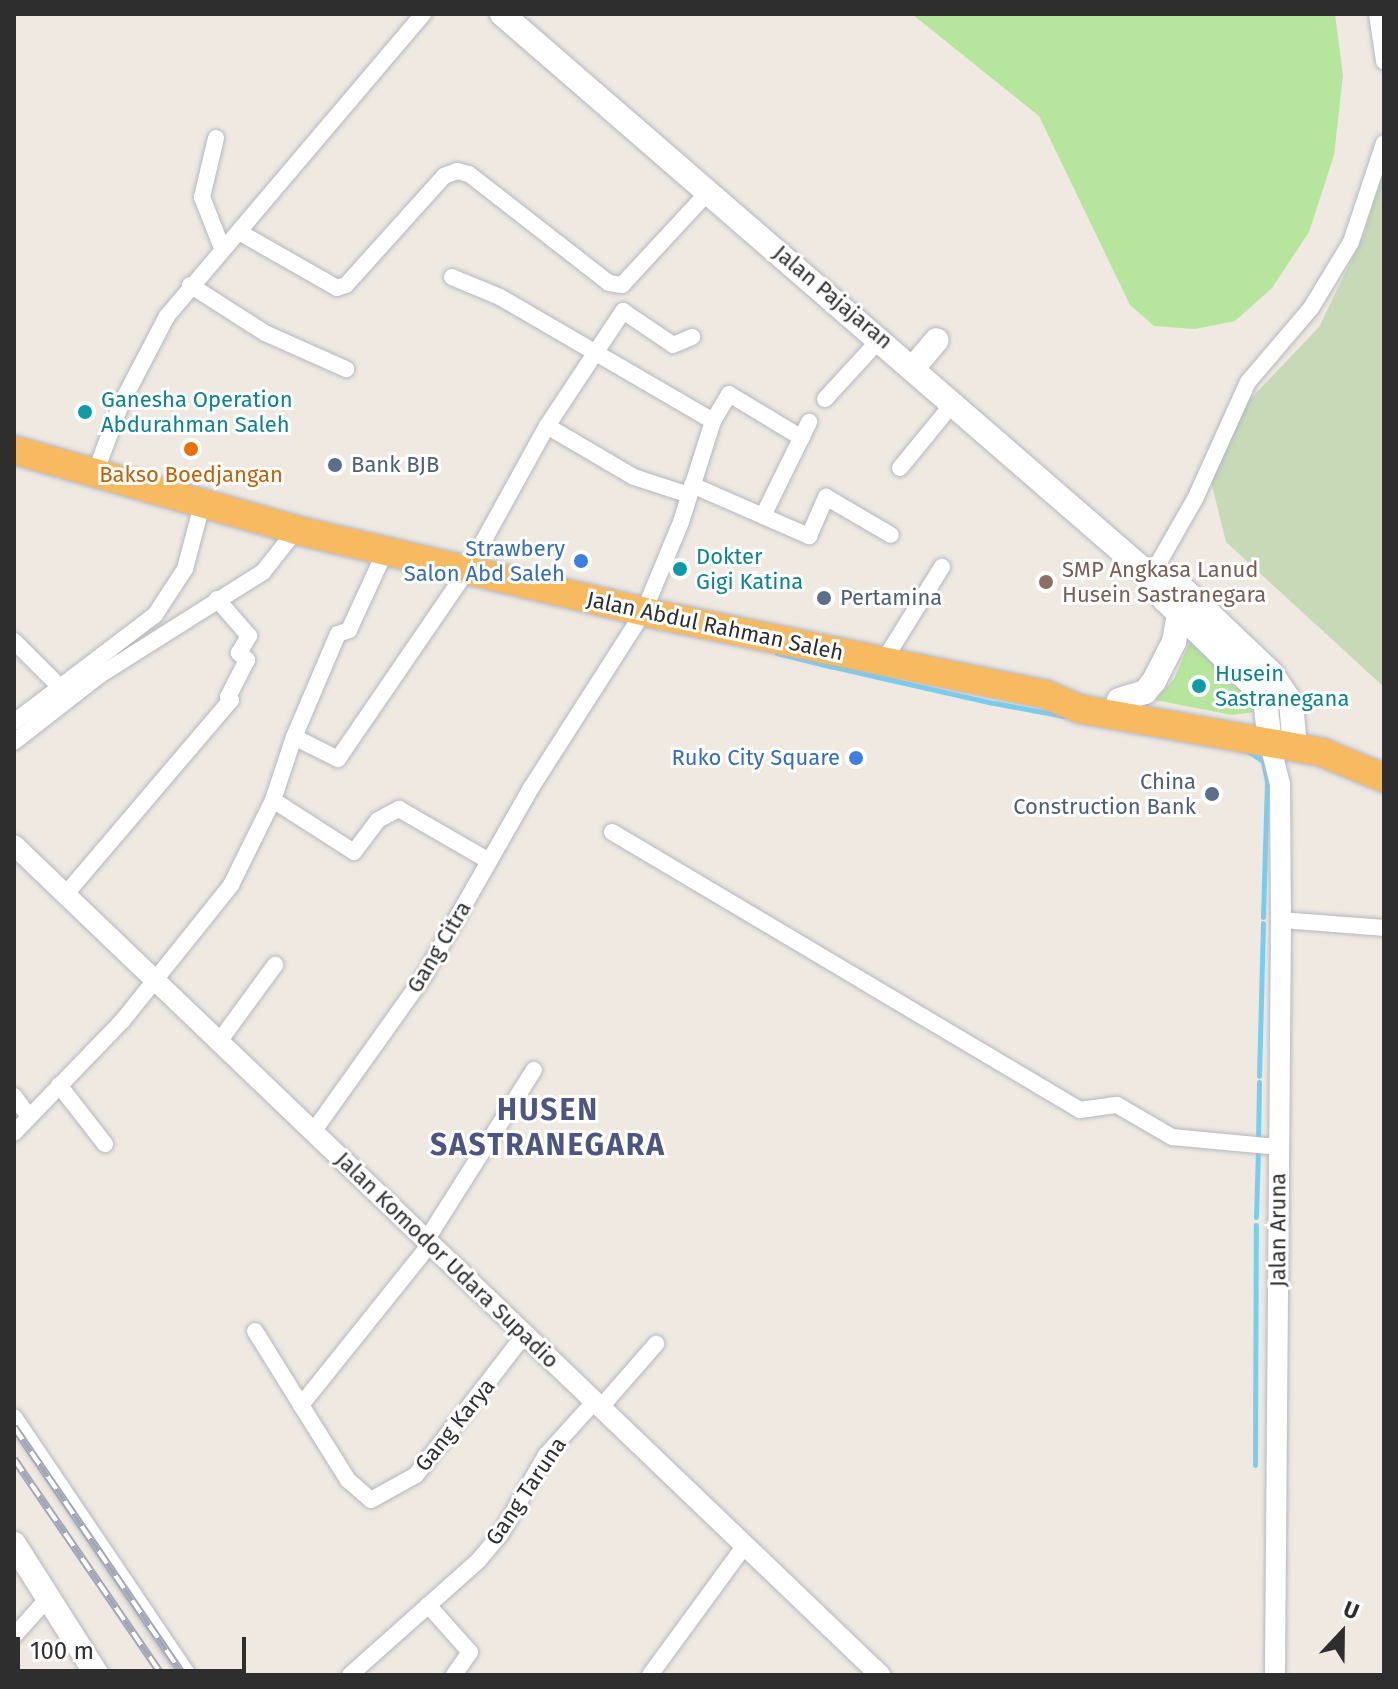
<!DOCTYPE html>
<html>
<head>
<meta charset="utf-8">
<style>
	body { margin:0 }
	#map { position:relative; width:1398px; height:1689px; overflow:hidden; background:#efe9e1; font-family:"Fira Sans",sans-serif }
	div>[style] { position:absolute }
	.green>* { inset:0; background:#b6e59e }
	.cemetery>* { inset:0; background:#c8d9b8 }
	.stream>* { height:5px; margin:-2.5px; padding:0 2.5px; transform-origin:2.5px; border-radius:2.5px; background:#75cff0 }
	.roads { filter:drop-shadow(0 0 2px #b4b7c1) drop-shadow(0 0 2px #b4b7c1) }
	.minor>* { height:16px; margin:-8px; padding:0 8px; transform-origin:8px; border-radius:8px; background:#fff }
	.tertiary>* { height:20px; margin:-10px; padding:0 10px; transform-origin:10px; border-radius:10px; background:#fff }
	.secondary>* { height:24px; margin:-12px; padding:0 12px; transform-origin:12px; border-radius:12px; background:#fff }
	.trunk>* { height:28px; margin:-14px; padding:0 14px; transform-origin:14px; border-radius:14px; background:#f8ba60 }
	.rail>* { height:8px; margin-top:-4px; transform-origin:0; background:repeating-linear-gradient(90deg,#fff 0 15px,#a3a6b8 0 30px); box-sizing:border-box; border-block:2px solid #a3a6b8 }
	.dots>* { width:22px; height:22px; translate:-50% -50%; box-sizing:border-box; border:4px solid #fff; border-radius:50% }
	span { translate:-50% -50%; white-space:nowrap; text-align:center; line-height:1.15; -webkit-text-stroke:6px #fff; paint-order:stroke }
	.street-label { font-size:22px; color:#2e2e2e }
	.culture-label { font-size:22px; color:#0d838f }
	.left { translate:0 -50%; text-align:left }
	.service-label { font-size:22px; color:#4e5e75 }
	.right { translate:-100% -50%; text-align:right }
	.food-label { font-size:22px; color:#c56008 }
	.shop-label { font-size:22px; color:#366cbe }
	.education-label { font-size:22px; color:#785e54 }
	.district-label { font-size:30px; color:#4d5680; font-weight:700; letter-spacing:2px }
	.frame { position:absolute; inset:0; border:16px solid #2e2e2e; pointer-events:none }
	.north { position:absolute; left:1302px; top:1593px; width:80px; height:80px; -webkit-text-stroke:6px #fff; paint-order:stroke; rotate:22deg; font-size:22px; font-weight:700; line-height:32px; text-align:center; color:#2e2e2e }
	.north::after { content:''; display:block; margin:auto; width:28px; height:36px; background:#2e2e2e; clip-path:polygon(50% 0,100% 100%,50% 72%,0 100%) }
	.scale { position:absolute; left:16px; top:1637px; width:230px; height:36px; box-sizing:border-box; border:4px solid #2e2e2e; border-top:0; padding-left:10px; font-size:24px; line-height:28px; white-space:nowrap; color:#2e2e2e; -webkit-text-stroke:6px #fff; paint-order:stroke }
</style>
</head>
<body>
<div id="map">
	<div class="green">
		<div style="clip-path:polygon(912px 14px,1335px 14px,1343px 75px,1334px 155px,1309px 232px,1272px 288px,1235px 321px,1195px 329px,1154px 326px,1130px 305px,1039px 116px)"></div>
		<div style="clip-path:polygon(1193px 634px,1255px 692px,1255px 712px,1232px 715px,1155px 700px,1174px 679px)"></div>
	</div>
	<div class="cemetery">
		<div style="clip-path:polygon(1384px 170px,1384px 687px,1226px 542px,1211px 481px,1239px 411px,1319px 327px,1363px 236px)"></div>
	</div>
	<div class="stream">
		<div style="left:777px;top:653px;width:58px;rotate:14deg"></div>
		<div style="left:835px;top:667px;width:44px;rotate:13.1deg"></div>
		<div style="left:878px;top:677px;width:117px;rotate:12.8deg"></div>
		<div style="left:994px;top:703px;width:71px;rotate:10.5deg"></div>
		<div style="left:1246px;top:750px;width:20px;rotate:33deg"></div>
		<div style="left:1263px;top:761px;width:21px;rotate:79deg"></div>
		<div style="left:1267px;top:782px;width:135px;rotate:91.7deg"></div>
		<div style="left:1259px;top:1076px;width:153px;rotate:-88.5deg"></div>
		<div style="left:1258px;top:1141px;width:59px;rotate:-89deg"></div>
		<div style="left:1256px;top:1217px;width:66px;rotate:-88.3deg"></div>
		<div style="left:1255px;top:1465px;width:240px;rotate:-89.8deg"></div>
	</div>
	<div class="roads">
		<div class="minor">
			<div style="left:1377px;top:14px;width:48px;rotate:81.5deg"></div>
			<div style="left:216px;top:138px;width:61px;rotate:103.3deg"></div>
			<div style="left:202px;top:197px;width:55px;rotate:68.6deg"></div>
			<div style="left:239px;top:232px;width:113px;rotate:29.7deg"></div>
			<div style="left:337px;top:288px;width:9px;rotate:-18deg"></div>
			<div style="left:346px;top:285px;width:147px;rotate:-48deg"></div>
			<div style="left:444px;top:176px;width:14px;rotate:-21deg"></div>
			<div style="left:457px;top:171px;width:12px;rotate:14deg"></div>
			<div style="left:469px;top:174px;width:177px;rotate:37.9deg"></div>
			<div style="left:609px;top:283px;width:13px;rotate:9deg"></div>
			<div style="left:622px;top:285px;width:128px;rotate:-47.2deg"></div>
			<div style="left:190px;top:285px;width:89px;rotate:32.6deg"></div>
			<div style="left:265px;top:333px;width:89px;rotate:24deg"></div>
			<div style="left:825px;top:399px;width:83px;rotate:-47.4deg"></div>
			<div style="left:713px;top:421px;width:31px;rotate:-59deg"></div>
			<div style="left:729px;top:394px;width:85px;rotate:31.1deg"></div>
			<div style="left:547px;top:426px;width:101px;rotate:30.4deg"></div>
			<div style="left:634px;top:477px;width:58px;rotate:18.1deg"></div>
			<div style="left:900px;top:468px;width:85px;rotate:-50.7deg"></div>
			<div style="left:94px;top:476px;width:77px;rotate:-69.4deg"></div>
			<div style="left:121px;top:404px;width:99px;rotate:-62.4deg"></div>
			<div style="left:167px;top:316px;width:396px;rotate:-49.7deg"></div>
			<div style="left:692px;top:485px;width:128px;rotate:23.6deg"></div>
			<div style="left:809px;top:536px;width:43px;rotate:-66.4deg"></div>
			<div style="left:826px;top:497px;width:75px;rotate:30.3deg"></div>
			<div style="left:763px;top:516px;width:105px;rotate:-63.9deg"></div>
			<div style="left:1151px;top:576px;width:91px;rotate:-60.3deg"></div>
			<div style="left:1196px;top:497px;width:126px;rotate:-65.7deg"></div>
			<div style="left:1248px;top:382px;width:97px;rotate:-49.6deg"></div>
			<div style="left:1311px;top:308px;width:77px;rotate:-58.8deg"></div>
			<div style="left:1351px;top:242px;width:104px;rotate:-71.6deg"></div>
			<div style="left:14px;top:641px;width:65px;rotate:45deg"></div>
			<div style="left:883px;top:662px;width:112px;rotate:-58.2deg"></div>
			<div style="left:14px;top:722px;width:177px;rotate:-37.2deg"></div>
			<div style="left:155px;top:615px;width:55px;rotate:-56.9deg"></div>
			<div style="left:185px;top:569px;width:74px;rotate:-75.2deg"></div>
			<div style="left:294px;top:737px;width:112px;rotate:-66.9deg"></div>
			<div style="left:338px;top:634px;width:12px;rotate:-20deg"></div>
			<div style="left:349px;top:630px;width:88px;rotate:-65.2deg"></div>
			<div style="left:14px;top:742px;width:109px;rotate:-37.9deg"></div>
			<div style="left:100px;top:675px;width:193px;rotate:-32.3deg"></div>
			<div style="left:263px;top:572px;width:53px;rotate:-51.8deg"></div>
			<div style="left:273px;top:800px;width:96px;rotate:32.7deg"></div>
			<div style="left:354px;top:852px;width:40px;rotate:-53deg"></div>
			<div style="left:378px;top:820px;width:24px;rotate:-28deg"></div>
			<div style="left:399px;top:809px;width:104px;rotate:30deg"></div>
			<div style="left:612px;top:832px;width:544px;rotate:30.71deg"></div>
			<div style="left:1080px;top:1110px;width:37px;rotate:-8deg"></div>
			<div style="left:1117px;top:1105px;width:64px;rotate:30.2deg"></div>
			<div style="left:1172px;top:1137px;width:105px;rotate:5.4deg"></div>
			<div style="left:65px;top:895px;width:256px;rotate:-49.6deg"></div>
			<div style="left:231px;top:700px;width:4px;rotate:-135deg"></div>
			<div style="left:228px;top:697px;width:42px;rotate:-62.8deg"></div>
			<div style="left:247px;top:660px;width:11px;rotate:-139deg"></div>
			<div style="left:239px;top:653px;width:20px;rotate:-60deg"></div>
			<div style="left:249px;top:636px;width:49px;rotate:-130.9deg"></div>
			<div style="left:1281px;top:920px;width:103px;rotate:4.4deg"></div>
			<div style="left:218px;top:1043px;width:97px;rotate:-53.8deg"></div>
			<div style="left:59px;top:1085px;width:75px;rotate:52.1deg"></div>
			<div style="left:14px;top:1096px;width:24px;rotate:54deg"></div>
			<div style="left:313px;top:1132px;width:188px;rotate:-54.5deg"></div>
			<div style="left:422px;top:979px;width:220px;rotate:-60.3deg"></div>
			<div style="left:531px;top:788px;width:210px;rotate:-57.4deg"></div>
			<div style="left:644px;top:611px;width:96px;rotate:-67.4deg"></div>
			<div style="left:681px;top:522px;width:106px;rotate:-72.4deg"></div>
			<div style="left:713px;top:421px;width:246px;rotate:-149.8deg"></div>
			<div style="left:500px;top:297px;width:52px;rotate:-157.4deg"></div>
			<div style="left:14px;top:1133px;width:157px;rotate:-46deg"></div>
			<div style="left:123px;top:1020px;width:173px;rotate:-51.3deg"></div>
			<div style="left:231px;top:885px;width:95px;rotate:-63.7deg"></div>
			<div style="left:273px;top:800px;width:66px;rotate:-71.6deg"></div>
			<div style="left:294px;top:737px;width:49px;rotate:26.6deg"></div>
			<div style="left:338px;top:759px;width:230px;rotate:-55.6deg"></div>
			<div style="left:468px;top:569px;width:163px;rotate:-61.1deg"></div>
			<div style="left:547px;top:426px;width:138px;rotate:-56.5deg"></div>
			<div style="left:623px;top:311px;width:60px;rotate:34.2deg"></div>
			<div style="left:673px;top:345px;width:21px;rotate:-23deg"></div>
			<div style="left:427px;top:1239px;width:200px;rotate:-57.7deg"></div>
			<div style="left:431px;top:1243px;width:208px;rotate:128.7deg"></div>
			<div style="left:301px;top:1405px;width:89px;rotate:57.9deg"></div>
			<div style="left:348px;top:1480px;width:30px;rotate:41deg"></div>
			<div style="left:371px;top:1500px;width:51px;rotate:-29.1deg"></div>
			<div style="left:416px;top:1475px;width:178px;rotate:-52.3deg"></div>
			<div style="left:255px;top:1331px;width:87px;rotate:58.1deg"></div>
			<div style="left:601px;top:1407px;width:84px;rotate:-48.9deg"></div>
			<div style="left:14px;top:1417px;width:311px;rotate:56deg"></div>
			<div style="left:428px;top:1605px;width:63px;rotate:48.2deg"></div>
			<div style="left:470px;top:1652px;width:28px;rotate:125deg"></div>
			<div style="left:14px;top:1636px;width:51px;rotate:-48.2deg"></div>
			<div style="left:350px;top:1675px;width:171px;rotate:-41.7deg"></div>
			<div style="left:478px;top:1561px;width:34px;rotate:-50deg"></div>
			<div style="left:500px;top:1535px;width:92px;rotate:-60.1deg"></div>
			<div style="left:546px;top:1455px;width:73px;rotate:-47.8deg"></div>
			<div style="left:650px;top:1675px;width:161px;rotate:-53.8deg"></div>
		</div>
		<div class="tertiary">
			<div style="left:1270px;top:744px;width:41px;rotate:76deg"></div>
			<div style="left:1280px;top:784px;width:136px;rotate:89.6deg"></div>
			<div style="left:1281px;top:920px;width:755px;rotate:90.46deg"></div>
			<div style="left:14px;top:845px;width:1200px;rotate:43.78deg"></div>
		</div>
		<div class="secondary">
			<div style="left:502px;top:14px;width:872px;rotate:40.91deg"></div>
			<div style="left:1161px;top:585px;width:16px;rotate:75deg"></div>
			<div style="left:1165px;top:600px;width:128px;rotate:44.1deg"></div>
			<div style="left:1257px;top:689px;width:20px;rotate:63deg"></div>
			<div style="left:1266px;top:707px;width:37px;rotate:84deg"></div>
			<div style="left:914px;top:367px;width:35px;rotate:-50deg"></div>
			<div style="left:1161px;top:585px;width:25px;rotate:14deg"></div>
			<div style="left:1185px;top:591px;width:119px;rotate:43.6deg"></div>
			<div style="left:1271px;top:673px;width:36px;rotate:56deg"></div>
			<div style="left:1291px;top:703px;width:44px;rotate:84.8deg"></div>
			<div style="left:1119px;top:700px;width:27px;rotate:-17deg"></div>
			<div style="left:1145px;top:692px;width:14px;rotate:-51deg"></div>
			<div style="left:1154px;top:681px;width:44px;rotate:-62.9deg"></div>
			<div style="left:1174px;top:642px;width:29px;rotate:-80deg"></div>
			<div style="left:14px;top:1544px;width:155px;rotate:57.6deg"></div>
		</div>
		<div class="trunk">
			<div style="left:14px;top:450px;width:293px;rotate:15.8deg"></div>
			<div style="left:296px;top:530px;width:368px;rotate:13.2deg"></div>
			<div style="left:654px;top:614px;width:401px;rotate:11.6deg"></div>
			<div style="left:1047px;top:695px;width:36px;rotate:23deg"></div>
			<div style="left:1080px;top:709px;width:245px;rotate:10.1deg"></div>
			<div style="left:1321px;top:752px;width:68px;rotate:22.4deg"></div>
		</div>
	</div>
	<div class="rail">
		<div style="left:14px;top:1427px;width:300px;rotate:55.7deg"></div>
		<div style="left:14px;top:1459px;width:262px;rotate:55.6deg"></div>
	</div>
	<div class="dots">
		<div style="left:85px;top:412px;background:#0f9aa8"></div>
		<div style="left:191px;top:449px;background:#e8710a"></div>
		<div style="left:335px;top:465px;background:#5c6f8a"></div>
		<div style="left:581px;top:561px;background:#3f7fe0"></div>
		<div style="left:680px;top:569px;background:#0f9aa8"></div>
		<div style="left:1046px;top:582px;background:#8d6e63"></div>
		<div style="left:824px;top:598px;background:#5c6f8a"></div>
		<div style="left:1199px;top:686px;background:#0f9aa8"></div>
		<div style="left:856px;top:758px;background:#3f7fe0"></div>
		<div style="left:1212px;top:794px;background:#5c6f8a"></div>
	</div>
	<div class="street-label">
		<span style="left:833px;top:297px;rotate:40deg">Jalan Pajajaran</span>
		<span style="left:715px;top:626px;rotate:12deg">Jalan Abdul Rahman Saleh</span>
		<span style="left:439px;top:947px;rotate:-59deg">Gang Citra</span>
		<span style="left:1278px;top:1230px;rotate:-90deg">Jalan Aruna</span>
		<span style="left:447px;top:1260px;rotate:44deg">Jalan Komodor Udara Supadio</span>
		<span style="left:455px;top:1425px;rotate:-51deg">Gang Karya</span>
		<span style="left:526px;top:1491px;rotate:-56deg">Gang Taruna</span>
	</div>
	<div class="culture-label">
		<span class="left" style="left:101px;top:412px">Ganesha Operation<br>Abdurahman Saleh</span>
		<span class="left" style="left:696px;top:569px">Dokter<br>Gigi Katina</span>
		<span class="left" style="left:1215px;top:686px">Husein<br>Sastranegana</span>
	</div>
	<div class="service-label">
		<span class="left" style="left:351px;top:465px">Bank BJB</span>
		<span class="left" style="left:840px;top:598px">Pertamina</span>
		<span class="right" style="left:1196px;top:794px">China<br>Construction Bank</span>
	</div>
	<div class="food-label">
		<span style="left:191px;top:475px">Bakso Boedjangan</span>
	</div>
	<div class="shop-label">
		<span class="right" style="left:565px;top:561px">Strawbery<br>Salon Abd Saleh</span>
		<span class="right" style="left:840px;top:758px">Ruko City Square</span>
	</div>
	<div class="education-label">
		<span class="left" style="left:1062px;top:582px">SMP Angkasa Lanud<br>Husein Sastranegara</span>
	</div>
	<div class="district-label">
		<span style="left:548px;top:1127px">HUSEN<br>SASTRANEGARA</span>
	</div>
	<div class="frame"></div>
	<div class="north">U</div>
	<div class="scale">100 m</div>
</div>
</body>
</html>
